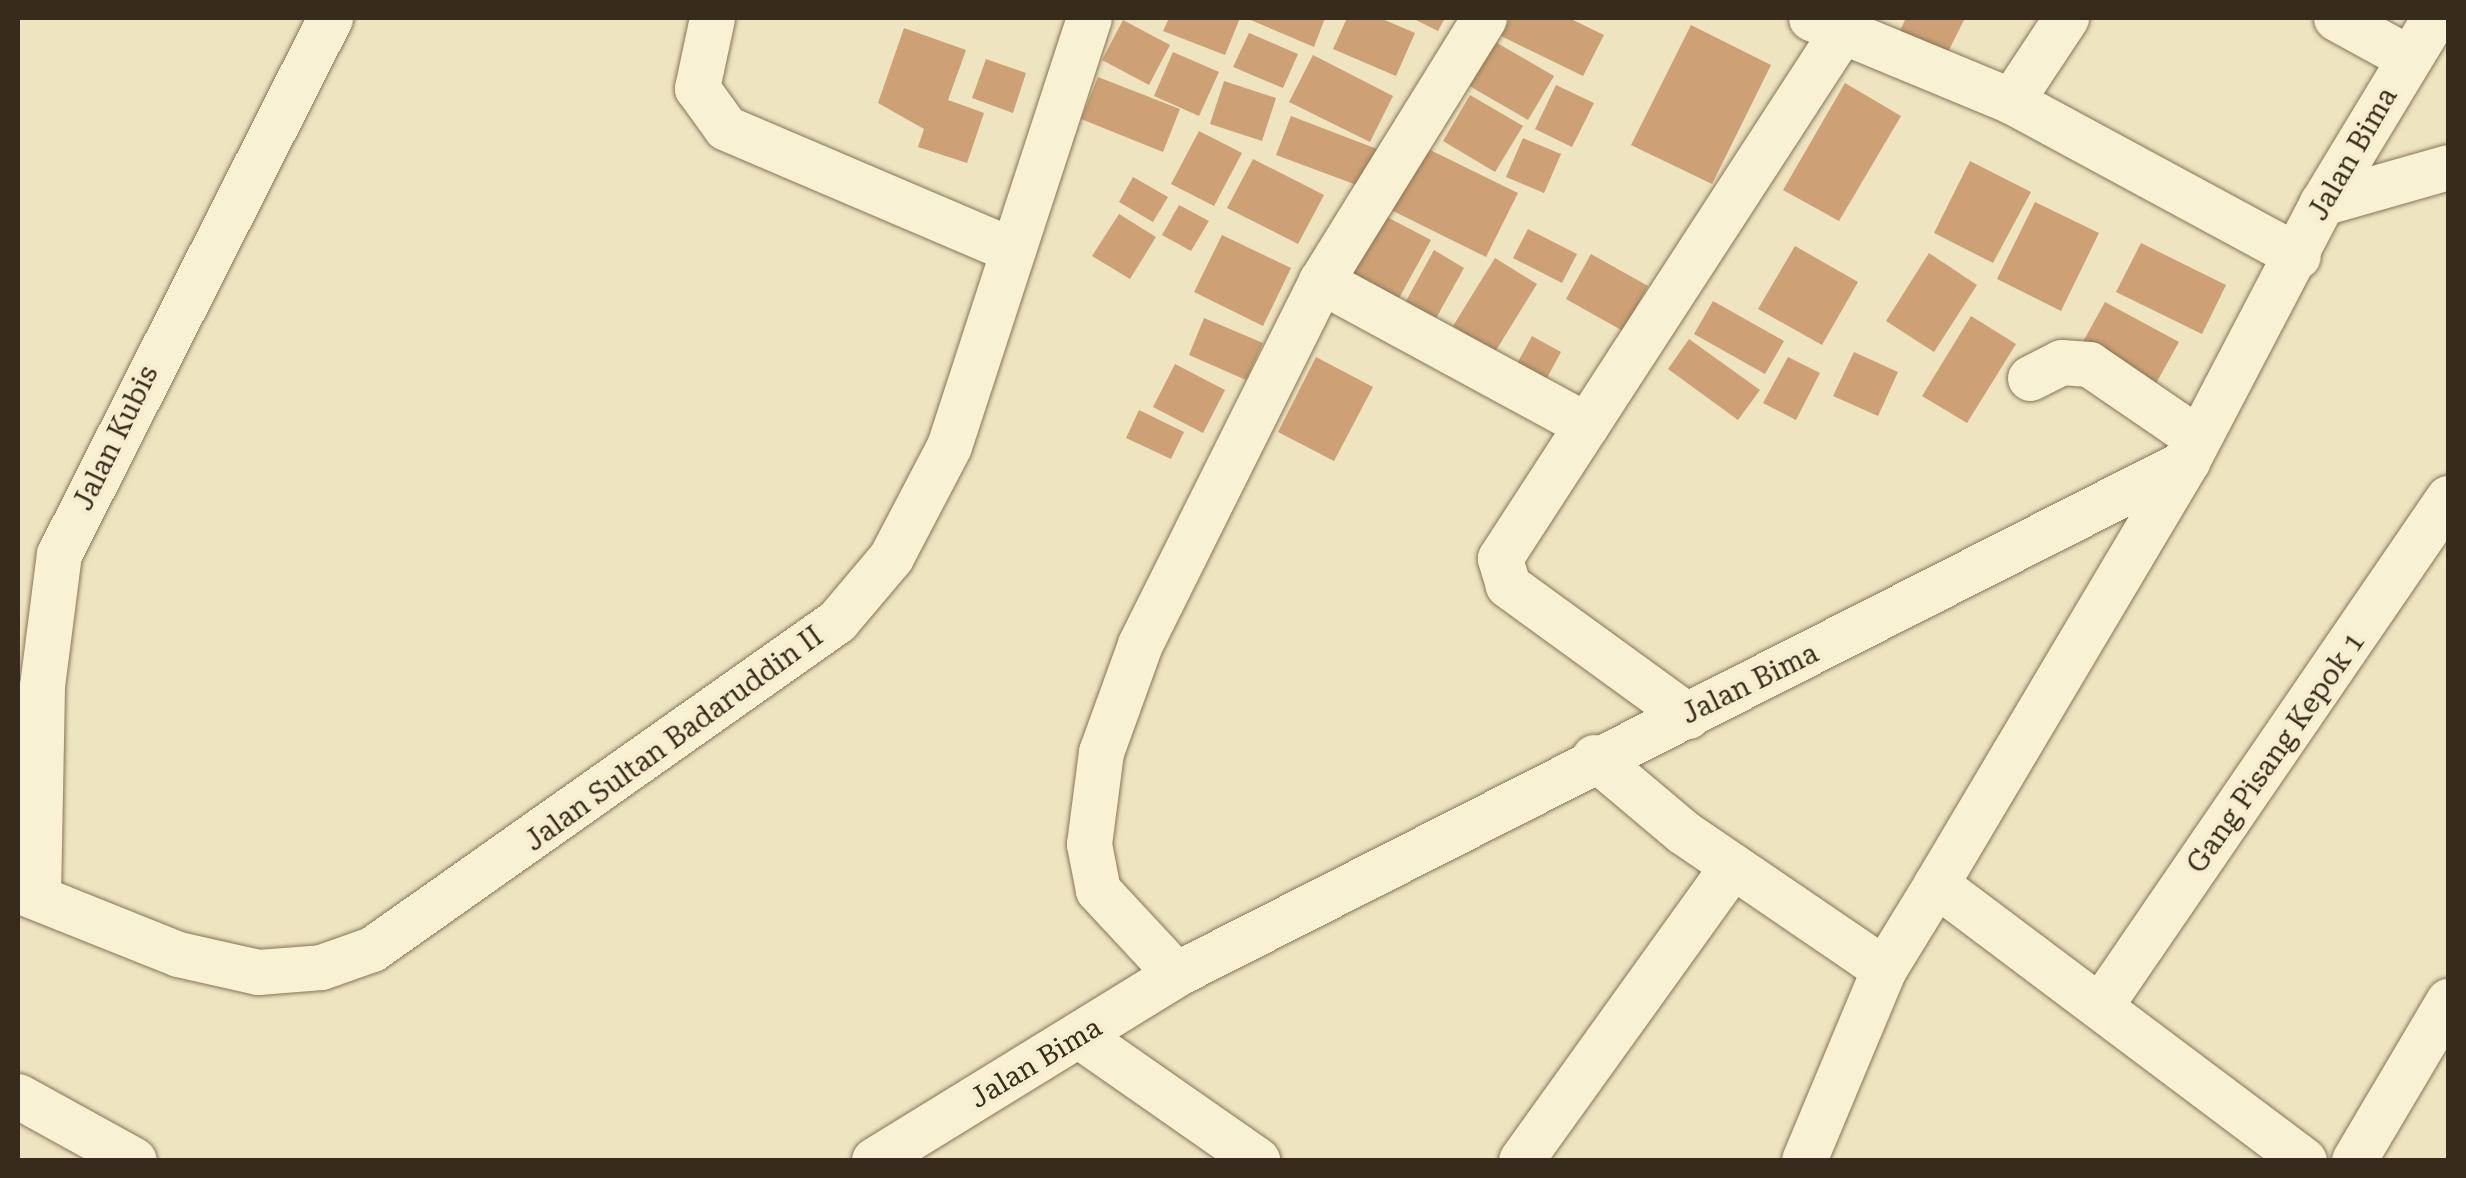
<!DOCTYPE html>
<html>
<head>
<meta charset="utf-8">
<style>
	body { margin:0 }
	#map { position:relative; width:2466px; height:1178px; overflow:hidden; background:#eee4c0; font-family:"Roboto Serif",serif }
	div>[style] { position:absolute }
	.building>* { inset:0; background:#cda175 }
	.roads { filter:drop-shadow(0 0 2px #877558) drop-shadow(0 0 2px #877558) }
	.minor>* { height:45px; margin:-22.5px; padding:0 22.5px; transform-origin:22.5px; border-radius:22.5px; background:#f9f1d3 }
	span { translate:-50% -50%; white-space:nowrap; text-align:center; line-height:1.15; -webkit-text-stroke:8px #f6eecf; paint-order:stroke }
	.street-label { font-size:28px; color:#372b1c }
	.frame { position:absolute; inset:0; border:20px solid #372b1c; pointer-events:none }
</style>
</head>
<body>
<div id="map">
	<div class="building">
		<div style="clip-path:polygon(1169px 18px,1240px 18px,1225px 55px,1163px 31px)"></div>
		<div style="clip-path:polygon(1246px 18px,1325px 18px,1314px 47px)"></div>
		<div style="clip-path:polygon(1347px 18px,1380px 18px,1415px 33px,1396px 76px,1333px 49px)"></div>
		<div style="clip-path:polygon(1412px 18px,1445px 18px,1438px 31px)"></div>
		<div style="clip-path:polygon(1510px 18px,1569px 18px,1604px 35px,1583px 76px,1501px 36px)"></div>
		<div style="clip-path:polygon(1906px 18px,1965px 18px,1943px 62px,1896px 39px)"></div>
		<div style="clip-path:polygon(1123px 20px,1170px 45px,1149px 85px,1102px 60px)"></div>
		<div style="clip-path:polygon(1691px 25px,1771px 65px,1712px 184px,1631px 145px)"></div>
		<div style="clip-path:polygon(904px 28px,966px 50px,948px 100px,984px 113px,967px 163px,918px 147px,924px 129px,878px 103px)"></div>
		<div style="clip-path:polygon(1249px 33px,1298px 54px,1283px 88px,1233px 67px)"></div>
		<div style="clip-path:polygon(1492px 40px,1554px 76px,1528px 120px,1466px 84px)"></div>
		<div style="clip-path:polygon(1173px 52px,1219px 72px,1199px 116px,1154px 96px)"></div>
		<div style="clip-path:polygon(1313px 55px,1393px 96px,1370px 142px,1289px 102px)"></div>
		<div style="clip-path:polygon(986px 59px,1026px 73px,1013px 113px,972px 98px)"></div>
		<div style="clip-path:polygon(1098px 77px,1180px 109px,1163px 152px,1081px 119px)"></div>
		<div style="clip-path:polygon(1224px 81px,1276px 98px,1262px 141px,1210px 124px)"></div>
		<div style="clip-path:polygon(1845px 83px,1901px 116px,1839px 221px,1783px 190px)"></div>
		<div style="clip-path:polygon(1556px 85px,1594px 103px,1572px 147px,1535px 129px)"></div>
		<div style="clip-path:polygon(1470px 95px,1523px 126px,1495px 172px,1443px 141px)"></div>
		<div style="clip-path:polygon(1291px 116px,1377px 149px,1362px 187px,1276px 155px)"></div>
		<div style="clip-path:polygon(1199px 131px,1242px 153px,1214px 206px,1171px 184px)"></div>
		<div style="clip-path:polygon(1523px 138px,1561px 154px,1544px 193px,1506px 177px)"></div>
		<div style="clip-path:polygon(1424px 147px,1518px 193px,1486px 257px,1391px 210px)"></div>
		<div style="clip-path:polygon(1253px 159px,1324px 195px,1298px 244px,1227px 208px)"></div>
		<div style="clip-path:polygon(1970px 161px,2031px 192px,1993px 263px,1934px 233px)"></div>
		<div style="clip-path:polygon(1133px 177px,1168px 197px,1153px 222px,1119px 202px)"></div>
		<div style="clip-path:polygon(2035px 202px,2099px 233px,2061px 311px,1997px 279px)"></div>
		<div style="clip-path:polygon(1179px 205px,1209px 221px,1191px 251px,1162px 235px)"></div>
		<div style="clip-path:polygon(1119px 214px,1156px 237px,1130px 279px,1092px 256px)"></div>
		<div style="clip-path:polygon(1385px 216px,1431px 240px,1393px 309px,1347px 285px)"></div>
		<div style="clip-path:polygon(1528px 229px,1577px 254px,1562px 283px,1513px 258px)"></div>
		<div style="clip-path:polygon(1222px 235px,1291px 268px,1263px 326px,1194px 292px)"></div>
		<div style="clip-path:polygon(2141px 243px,2226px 285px,2202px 334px,2116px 292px)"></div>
		<div style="clip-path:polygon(1795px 246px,1858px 282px,1822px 345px,1758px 309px)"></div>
		<div style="clip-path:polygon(1434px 250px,1464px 268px,1430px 329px,1400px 312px)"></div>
		<div style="clip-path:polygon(1929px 253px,1977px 285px,1934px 352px,1886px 321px)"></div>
		<div style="clip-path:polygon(1591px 254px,1648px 286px,1623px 331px,1566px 299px)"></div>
		<div style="clip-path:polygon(1495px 258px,1537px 284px,1495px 352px,1453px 326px)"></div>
		<div style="clip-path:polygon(1713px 301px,1784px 341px,1765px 374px,1694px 334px)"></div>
		<div style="clip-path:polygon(2105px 302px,2179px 342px,2154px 387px,2080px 347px)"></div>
		<div style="clip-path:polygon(1971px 316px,2016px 344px,1967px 423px,1922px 396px)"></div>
		<div style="clip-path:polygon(1204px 318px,1263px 343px,1246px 380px,1189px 355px)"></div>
		<div style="clip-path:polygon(1532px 336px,1561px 352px,1541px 389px,1512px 373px)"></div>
		<div style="clip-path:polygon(1689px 339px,1760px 390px,1738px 420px,1668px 369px)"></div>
		<div style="clip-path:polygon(1854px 352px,1898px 372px,1878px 416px,1833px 396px)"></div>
		<div style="clip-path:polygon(1316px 357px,1373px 387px,1334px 461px,1278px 432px)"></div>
		<div style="clip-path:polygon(1788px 357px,1820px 373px,1796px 420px,1763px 403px)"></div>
		<div style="clip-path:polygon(1175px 364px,1225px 390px,1203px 433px,1153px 407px)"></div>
		<div style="clip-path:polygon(1139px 410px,1184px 432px,1171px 459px,1126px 438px)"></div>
	</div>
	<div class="roads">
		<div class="minor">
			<div style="left:712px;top:18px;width:72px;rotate:102.1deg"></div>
			<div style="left:697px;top:88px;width:49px;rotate:54.1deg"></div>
			<div style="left:726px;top:128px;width:311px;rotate:23.1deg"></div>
			<div style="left:1811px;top:18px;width:217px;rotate:22.5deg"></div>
			<div style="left:2011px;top:101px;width:326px;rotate:28.4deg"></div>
			<div style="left:2336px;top:18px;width:83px;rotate:28.7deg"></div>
			<div style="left:2011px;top:101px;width:100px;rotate:-56.5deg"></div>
			<div style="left:2322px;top:203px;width:131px;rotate:-15.9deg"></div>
			<div style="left:1321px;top:281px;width:302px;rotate:28.5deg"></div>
			<div style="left:2030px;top:378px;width:35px;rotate:-27deg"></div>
			<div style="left:2061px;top:362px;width:28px;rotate:4deg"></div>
			<div style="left:2089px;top:364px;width:131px;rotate:34.4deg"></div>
			<div style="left:1688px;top:716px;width:223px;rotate:-144deg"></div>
			<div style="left:1508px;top:585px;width:28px;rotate:-107deg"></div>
			<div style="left:1500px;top:558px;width:625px;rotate:-57.02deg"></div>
			<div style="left:1594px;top:757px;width:116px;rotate:40.1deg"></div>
			<div style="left:1683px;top:832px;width:243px;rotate:34.3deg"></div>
			<div style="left:1884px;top:969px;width:100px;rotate:-58.5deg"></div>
			<div style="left:1936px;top:884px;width:460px;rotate:36.9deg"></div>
			<div style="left:1936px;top:884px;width:492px;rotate:-59.3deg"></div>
			<div style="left:18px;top:890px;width:172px;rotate:21.8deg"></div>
			<div style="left:178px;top:954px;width:82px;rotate:12.7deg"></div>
			<div style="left:258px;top:972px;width:63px;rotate:-4.5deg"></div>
			<div style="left:321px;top:967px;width:54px;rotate:-19.4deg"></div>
			<div style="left:372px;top:949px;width:569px;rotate:-35.2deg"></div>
			<div style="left:837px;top:621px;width:84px;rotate:-49.8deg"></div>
			<div style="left:891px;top:557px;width:125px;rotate:-62.4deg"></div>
			<div style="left:949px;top:446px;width:450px;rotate:-71.9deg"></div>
			<div style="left:38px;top:896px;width:210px;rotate:-88.9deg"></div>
			<div style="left:42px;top:686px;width:133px;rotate:-82.7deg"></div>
			<div style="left:59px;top:554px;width:601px;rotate:-63.18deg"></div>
			<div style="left:1176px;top:974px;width:115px;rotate:-132.9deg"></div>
			<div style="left:1098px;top:890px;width:47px;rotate:-101.1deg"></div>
			<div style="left:1089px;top:844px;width:93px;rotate:-82.6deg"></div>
			<div style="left:1101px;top:752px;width:115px;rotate:-70.1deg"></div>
			<div style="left:1140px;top:644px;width:406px;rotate:-63.5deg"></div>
			<div style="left:1321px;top:281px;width:309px;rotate:-58.2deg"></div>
			<div style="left:2100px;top:1006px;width:616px;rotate:-55.59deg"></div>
			<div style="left:1081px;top:1037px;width:215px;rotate:34.9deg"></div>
			<div style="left:18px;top:1096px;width:132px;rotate:28.9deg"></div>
			<div style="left:874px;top:1160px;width:355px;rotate:-31.6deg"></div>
			<div style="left:1176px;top:974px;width:1134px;rotate:-26.9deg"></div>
			<div style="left:2187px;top:461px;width:291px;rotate:-62.4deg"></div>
			<div style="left:2322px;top:203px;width:216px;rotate:-58.8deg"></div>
			<div style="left:1521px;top:1160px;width:362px;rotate:-54.3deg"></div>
			<div style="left:1804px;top:1160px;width:207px;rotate:-67.3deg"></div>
			<div style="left:2354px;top:1160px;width:185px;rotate:-59.4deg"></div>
		</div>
	</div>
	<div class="street-label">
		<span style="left:2353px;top:154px;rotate:-60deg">Jalan Bima</span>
		<span style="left:116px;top:438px;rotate:-64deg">Jalan Kubis</span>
		<span style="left:1750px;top:684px;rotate:-26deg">Jalan Bima</span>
		<span style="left:674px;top:739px;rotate:-36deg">Jalan Sultan Badaruddin II</span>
		<span style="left:2276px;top:753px;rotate:-55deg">Gang Pisang Kepok 1</span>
		<span style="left:1036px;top:1063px;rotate:-31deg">Jalan Bima</span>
	</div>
	<div class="frame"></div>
</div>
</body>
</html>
